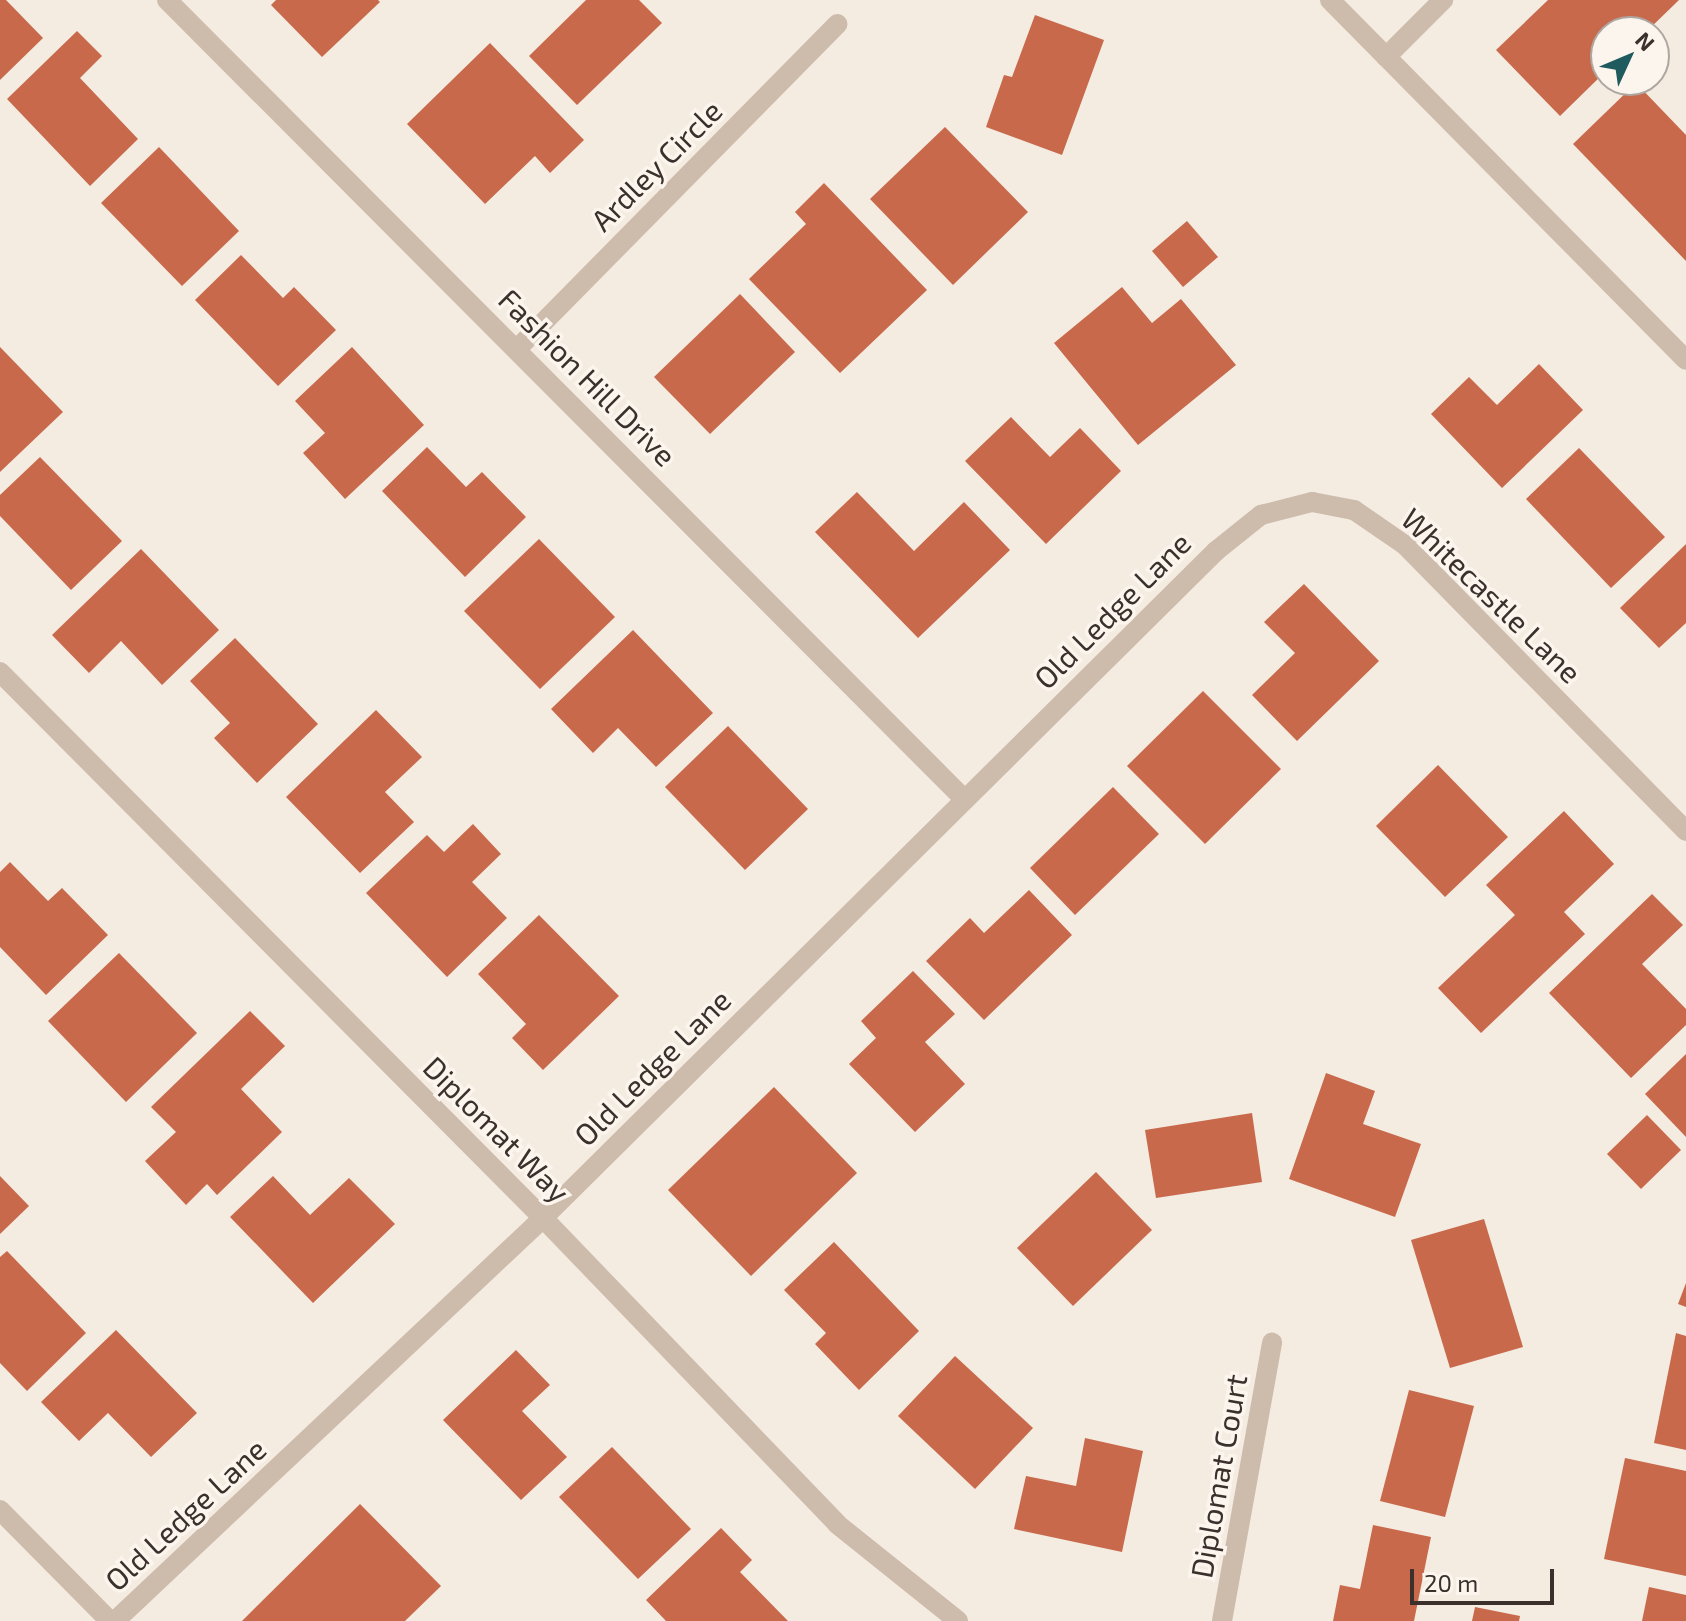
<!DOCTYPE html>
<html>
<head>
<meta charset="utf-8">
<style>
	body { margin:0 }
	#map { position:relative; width:1686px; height:1621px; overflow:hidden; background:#f4ebe1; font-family:"Exo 2",sans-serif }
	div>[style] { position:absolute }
	.building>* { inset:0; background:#c8694b }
	.service>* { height:20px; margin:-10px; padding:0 10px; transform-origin:10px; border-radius:10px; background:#cdbbac }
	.minor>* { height:20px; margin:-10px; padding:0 10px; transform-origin:10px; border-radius:10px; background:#cdbbac }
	span { translate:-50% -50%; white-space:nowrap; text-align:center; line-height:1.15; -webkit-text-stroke:7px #fbf5ee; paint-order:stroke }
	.street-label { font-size:30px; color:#3b302b }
	.north { position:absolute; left:1590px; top:16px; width:80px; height:80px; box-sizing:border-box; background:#fbf5ee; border:2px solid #aea6a0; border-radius:50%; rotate:46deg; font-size:22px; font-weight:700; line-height:32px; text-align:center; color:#3b302b }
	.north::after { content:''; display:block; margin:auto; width:28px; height:36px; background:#1f5a5e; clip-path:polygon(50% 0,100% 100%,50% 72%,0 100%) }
	.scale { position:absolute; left:1410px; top:1569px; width:144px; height:36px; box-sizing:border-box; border:4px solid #3b302b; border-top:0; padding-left:10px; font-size:24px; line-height:28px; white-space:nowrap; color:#3b302b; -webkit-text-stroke:6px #fbf5ee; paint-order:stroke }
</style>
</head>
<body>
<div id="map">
	<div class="building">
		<div style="clip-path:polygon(0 0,6px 0,43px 38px,0 80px)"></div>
		<div style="clip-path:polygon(276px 0,378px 0,380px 2px,322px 57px,271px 5px)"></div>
		<div style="clip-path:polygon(586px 0,639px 0,662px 23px,577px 105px,529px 56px)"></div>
		<div style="clip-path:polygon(1548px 0,1679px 0,1646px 32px,1606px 32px,1606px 71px,1560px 116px,1496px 50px)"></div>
		<div style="clip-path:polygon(1035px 15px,1104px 40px,1062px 155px,986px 127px,1004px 75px,1012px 77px)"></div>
		<div style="clip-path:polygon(77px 31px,102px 56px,80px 78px,138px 139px,90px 186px,7px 99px)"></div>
		<div style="clip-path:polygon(490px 43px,584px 140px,550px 173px,535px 156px,485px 204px,407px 124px)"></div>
		<div style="clip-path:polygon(1636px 83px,1686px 135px,1686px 261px,1573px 144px)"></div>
		<div style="clip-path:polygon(945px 127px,1028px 212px,953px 285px,870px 199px)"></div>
		<div style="clip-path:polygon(159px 147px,239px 231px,182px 286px,101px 203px)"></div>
		<div style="clip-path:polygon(824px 183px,927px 290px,840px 373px,749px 279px,806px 224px,795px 212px)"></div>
		<div style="clip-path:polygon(1187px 221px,1218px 257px,1183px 287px,1152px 251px)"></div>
		<div style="clip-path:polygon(241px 255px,283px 298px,294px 287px,336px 330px,278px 386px,195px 300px)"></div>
		<div style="clip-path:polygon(1122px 287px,1152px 323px,1181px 299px,1236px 365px,1138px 445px,1054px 343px)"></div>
		<div style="clip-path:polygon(740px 294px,795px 352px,710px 434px,654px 377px)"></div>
		<div style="clip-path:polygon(0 347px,63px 412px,0 472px)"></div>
		<div style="clip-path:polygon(352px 347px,424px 425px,345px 499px,303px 453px,325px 433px,295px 401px)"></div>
		<div style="clip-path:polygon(1539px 364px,1583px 410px,1502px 488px,1431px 414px,1469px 377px,1497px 405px)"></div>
		<div style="clip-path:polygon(1011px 417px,1050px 457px,1080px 428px,1121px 471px,1046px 544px,965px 461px)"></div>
		<div style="clip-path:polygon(427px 447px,466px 487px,482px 472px,526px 517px,465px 577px,382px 491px)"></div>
		<div style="clip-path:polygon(1579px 448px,1665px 537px,1611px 588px,1526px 499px)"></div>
		<div style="clip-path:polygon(40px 457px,122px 541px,71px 590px,0 516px,0 495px)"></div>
		<div style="clip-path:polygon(857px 492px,914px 551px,964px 502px,1010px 550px,918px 638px,815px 532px)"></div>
		<div style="clip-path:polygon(539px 539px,615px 617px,540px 689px,464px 611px)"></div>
		<div style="clip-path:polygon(1686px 544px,1686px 623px,1659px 648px,1620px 608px)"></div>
		<div style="clip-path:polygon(141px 549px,219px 630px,162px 685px,121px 641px,89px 673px,52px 635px)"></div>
		<div style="clip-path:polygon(1304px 584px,1379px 661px,1297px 741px,1252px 695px,1295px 653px,1264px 622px)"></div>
		<div style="clip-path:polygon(633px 630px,713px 713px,656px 767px,618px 728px,593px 753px,551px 709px)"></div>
		<div style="clip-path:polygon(235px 638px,318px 724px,257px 783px,214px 738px,230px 723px,190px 681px)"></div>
		<div style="clip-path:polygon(1203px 691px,1281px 769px,1205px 844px,1127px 766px)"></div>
		<div style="clip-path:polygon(376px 710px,422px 757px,385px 792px,414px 822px,360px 873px,286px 797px)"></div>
		<div style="clip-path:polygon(728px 726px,808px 809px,745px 870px,665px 787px)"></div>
		<div style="clip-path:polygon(1438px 765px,1508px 837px,1445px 897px,1376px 826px)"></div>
		<div style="clip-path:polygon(1113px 787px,1159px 834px,1075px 915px,1030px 868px)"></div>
		<div style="clip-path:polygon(1564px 811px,1614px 864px,1564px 912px,1585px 934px,1481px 1033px,1438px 988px,1515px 915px,1486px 885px)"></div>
		<div style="clip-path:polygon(473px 824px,501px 854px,472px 882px,507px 918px,447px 977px,366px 893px,427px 835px,444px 852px)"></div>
		<div style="clip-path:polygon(10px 862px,48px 901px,62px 888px,108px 935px,46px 995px,0 947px,0 872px)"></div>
		<div style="clip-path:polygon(1029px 890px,1072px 935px,984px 1020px,926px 961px,970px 918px,984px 933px)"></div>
		<div style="clip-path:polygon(1652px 894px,1683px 925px,1642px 964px,1686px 1009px,1686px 1025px,1631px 1078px,1549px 993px)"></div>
		<div style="clip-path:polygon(539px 915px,619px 996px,543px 1070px,512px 1038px,526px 1024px,478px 974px)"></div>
		<div style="clip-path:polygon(119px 953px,197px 1033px,126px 1102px,48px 1021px)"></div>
		<div style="clip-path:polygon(913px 971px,955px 1014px,925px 1042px,965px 1084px,915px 1132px,849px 1064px,876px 1038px,861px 1021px)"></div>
		<div style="clip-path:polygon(250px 1011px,285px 1046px,241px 1089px,282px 1132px,217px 1195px,207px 1184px,186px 1205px,145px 1161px,176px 1132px,151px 1107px)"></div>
		<div style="clip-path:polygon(1686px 1054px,1686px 1137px,1645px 1094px)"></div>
		<div style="clip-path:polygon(1326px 1073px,1375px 1091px,1363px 1124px,1421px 1144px,1395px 1217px,1289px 1179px)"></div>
		<div style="clip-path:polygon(774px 1087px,857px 1173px,751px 1276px,668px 1190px)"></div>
		<div style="clip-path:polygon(1252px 1113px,1262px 1182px,1156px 1198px,1145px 1130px)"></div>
		<div style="clip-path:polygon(1647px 1115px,1681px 1150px,1641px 1189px,1607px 1154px)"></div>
		<div style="clip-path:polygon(1096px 1172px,1152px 1230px,1073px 1306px,1017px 1248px)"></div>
		<div style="clip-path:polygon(0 1176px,29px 1206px,0 1234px)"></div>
		<div style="clip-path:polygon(273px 1176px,310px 1215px,349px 1178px,395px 1224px,313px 1303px,230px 1217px)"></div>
		<div style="clip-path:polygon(1484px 1219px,1523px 1347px,1450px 1368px,1411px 1240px)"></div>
		<div style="clip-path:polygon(834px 1242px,919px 1331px,859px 1390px,815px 1344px,826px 1333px,784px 1290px)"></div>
		<div style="clip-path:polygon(7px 1251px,86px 1333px,27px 1391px,0 1363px,0 1257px)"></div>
		<div style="clip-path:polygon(1686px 1283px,1686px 1307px,1678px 1304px)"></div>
		<div style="clip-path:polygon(116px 1330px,197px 1413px,151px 1457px,108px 1413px,79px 1441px,41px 1402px)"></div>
		<div style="clip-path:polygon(1676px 1333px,1686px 1336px,1686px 1450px,1654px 1443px)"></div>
		<div style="clip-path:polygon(516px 1350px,550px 1385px,522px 1411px,567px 1457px,521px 1500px,443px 1420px)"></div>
		<div style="clip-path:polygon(955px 1356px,1033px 1428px,975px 1489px,898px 1416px)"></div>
		<div style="clip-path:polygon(1409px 1390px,1474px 1406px,1445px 1517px,1380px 1501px)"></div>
		<div style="clip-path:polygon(1085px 1438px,1143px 1451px,1122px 1552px,1014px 1529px,1026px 1476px,1076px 1486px)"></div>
		<div style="clip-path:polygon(612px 1447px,691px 1529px,638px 1579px,559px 1497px)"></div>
		<div style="clip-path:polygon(1625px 1458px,1686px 1471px,1686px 1576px,1604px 1559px)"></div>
		<div style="clip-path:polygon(360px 1504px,441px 1586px,405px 1621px,242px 1621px)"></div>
		<div style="clip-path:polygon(1373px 1525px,1431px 1537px,1414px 1621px,1333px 1621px,1340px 1585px,1360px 1589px)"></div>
		<div style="clip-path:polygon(721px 1528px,752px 1560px,740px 1572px,788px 1621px,666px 1621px,646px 1600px)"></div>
		<div style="clip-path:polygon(1649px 1587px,1686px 1595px,1686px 1621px,1642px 1621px)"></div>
		<div style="clip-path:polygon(1475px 1607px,1520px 1616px,1519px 1621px,1472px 1621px)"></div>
	</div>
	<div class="service">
		<div style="left:1330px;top:0;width:506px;rotate:45.32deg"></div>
		<div style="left:1386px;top:57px;width:81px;rotate:-45deg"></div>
	</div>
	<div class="minor">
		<div style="left:167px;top:0;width:1129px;rotate:45.07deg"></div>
		<div style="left:518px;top:348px;width:455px;rotate:-45.4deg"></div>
		<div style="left:0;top:672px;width:770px;rotate:45.16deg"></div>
		<div style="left:543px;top:1218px;width:424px;rotate:46.1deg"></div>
		<div style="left:837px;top:1524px;width:155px;rotate:38.7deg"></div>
		<div style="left:0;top:1510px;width:156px;rotate:45.3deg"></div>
		<div style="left:115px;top:1621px;width:588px;rotate:-43.28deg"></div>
		<div style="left:543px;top:1218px;width:948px;rotate:-44.74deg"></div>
		<div style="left:1216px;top:551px;width:58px;rotate:-38.7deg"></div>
		<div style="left:1261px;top:515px;width:53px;rotate:-14.3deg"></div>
		<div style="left:1312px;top:502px;width:43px;rotate:10.8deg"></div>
		<div style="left:1354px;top:510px;width:62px;rotate:34.5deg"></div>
		<div style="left:1405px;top:545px;width:401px;rotate:45.5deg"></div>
		<div style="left:1222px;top:1621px;width:283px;rotate:-79.8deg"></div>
	</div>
	<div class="street-label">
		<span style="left:656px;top:165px;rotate:-45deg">Ardley Circle</span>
		<span style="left:588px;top:377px;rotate:45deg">Fashion Hill Drive</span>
		<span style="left:1492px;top:595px;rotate:44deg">Whitecastle Lane</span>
		<span style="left:1112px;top:610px;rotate:-45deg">Old Ledge Lane</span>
		<span style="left:652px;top:1067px;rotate:-45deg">Old Ledge Lane</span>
		<span style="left:497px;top:1129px;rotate:45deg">Diplomat Way</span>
		<span style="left:1218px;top:1476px;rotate:-80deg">Diplomat Court</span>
		<span style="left:185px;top:1514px;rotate:-43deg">Old Ledge Lane</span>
	</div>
	<div class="north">N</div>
	<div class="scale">20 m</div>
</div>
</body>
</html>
